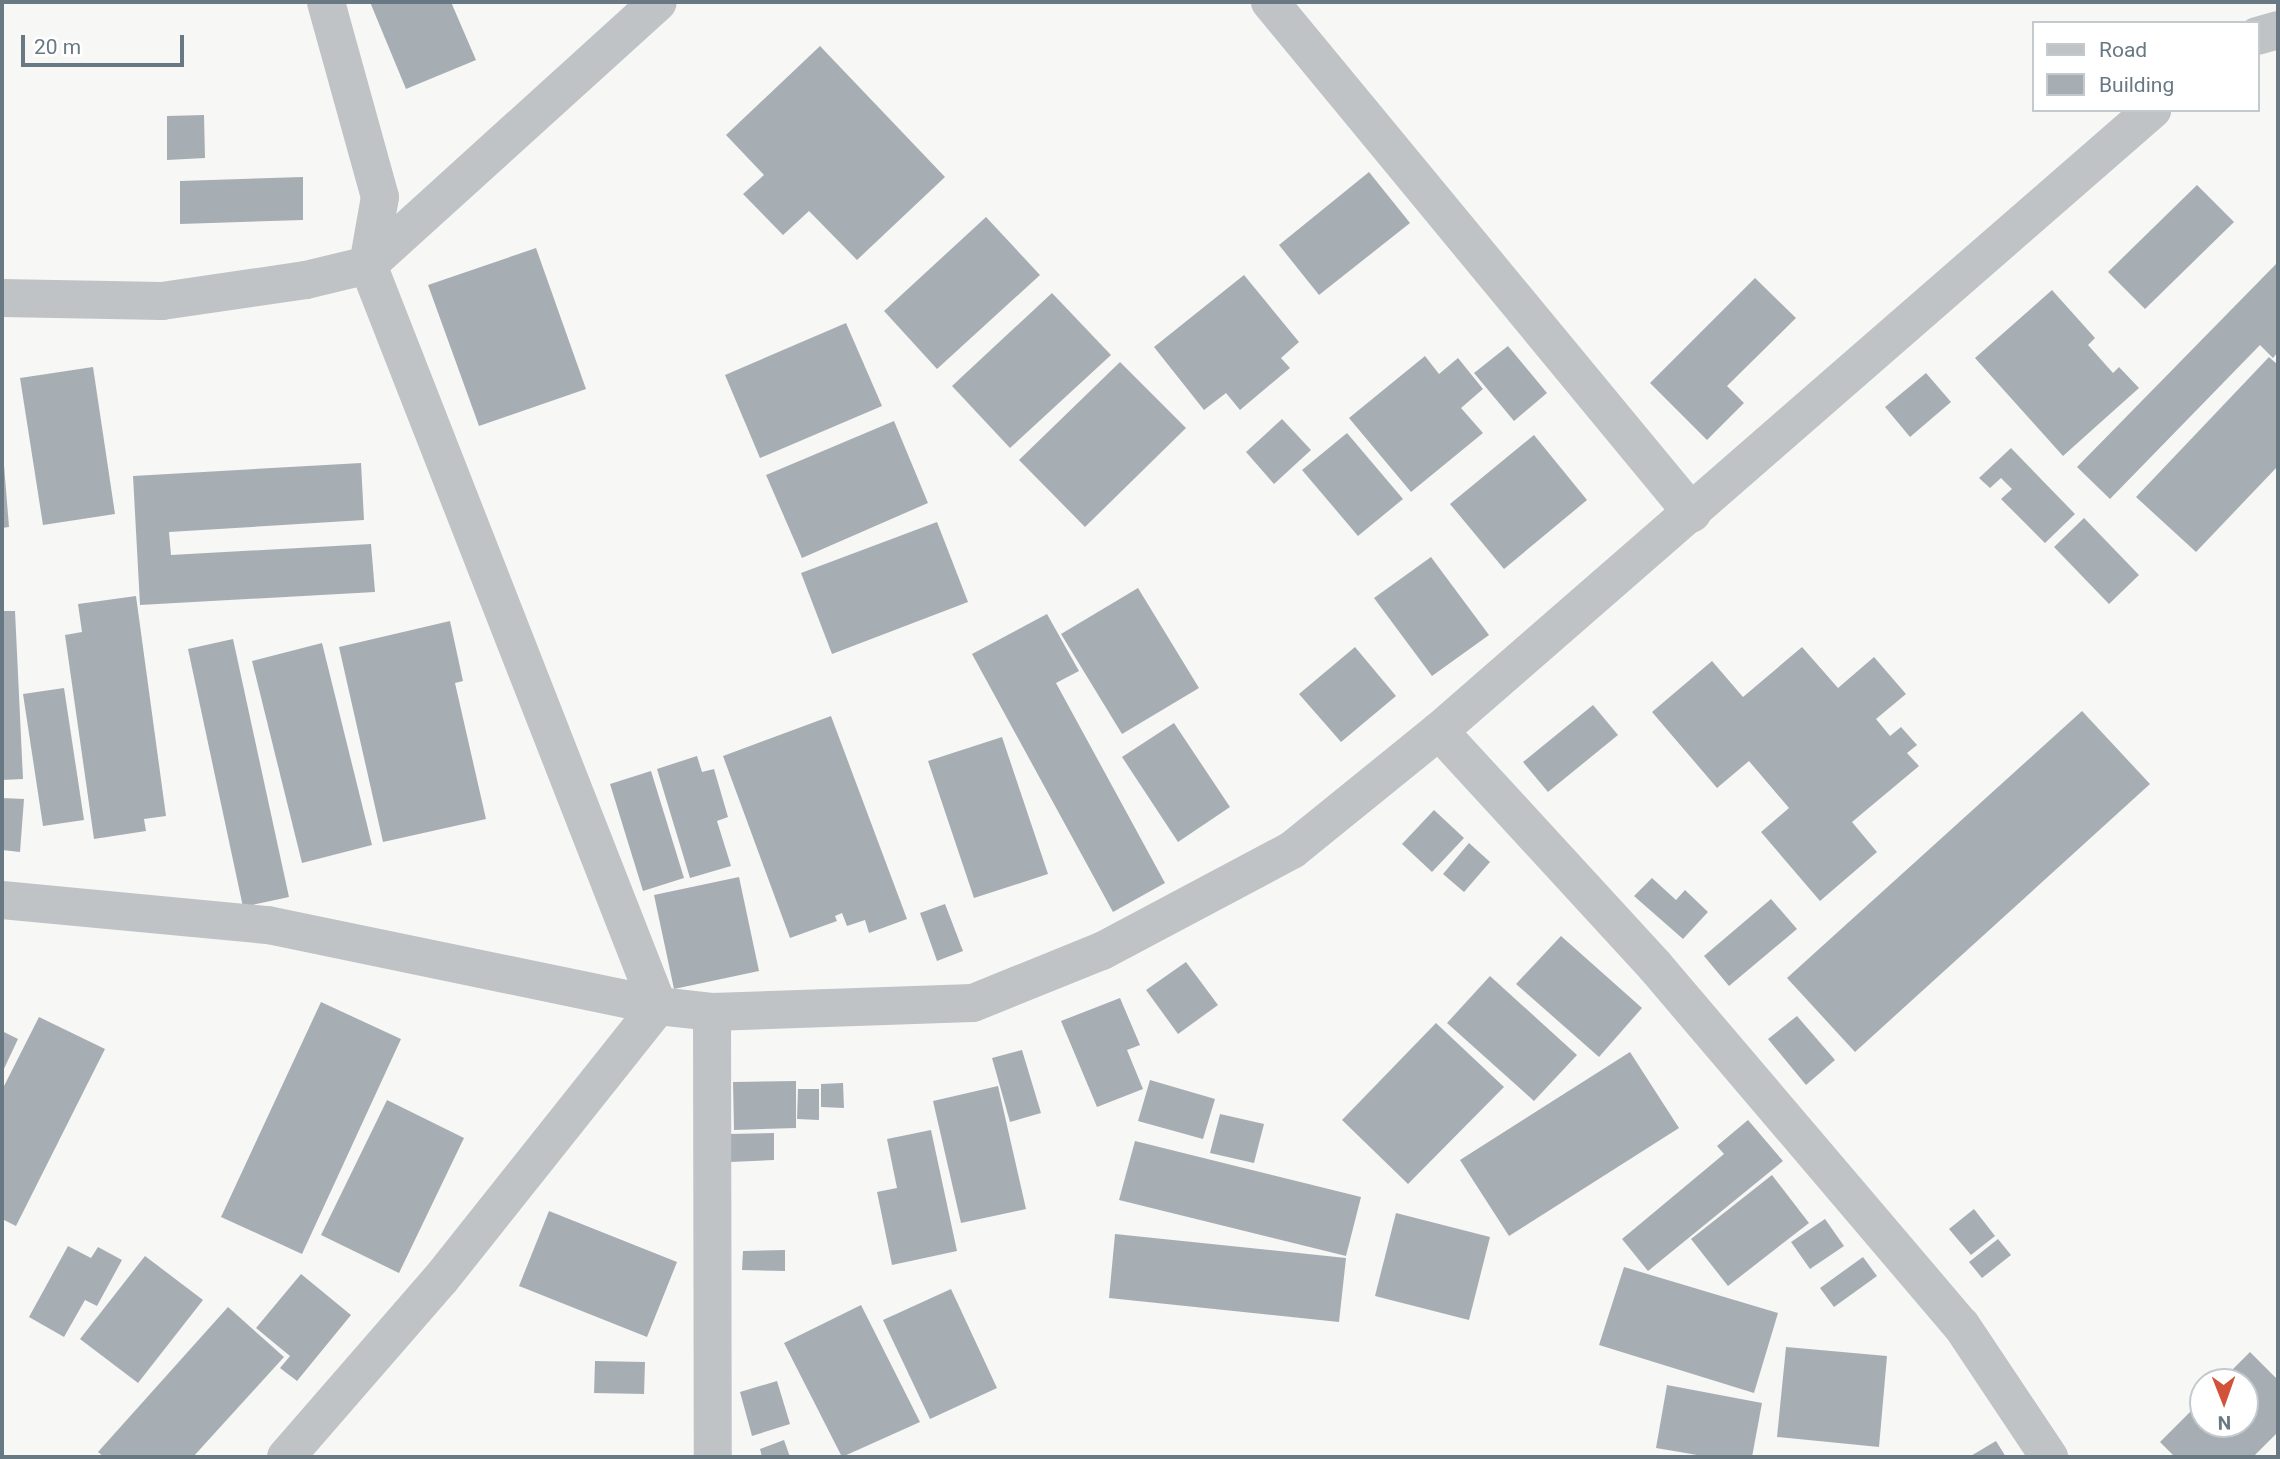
<!DOCTYPE html>
<html>
<head>
<meta charset="utf-8">
<style>
	body { margin:0 }
	#map { position:relative; width:2280px; height:1459px; overflow:hidden; background:#f7f7f5; font-family:Roboto,sans-serif }
	div>[style] { position:absolute }
	.building>* { inset:0; background:#a7aeb3 }
	.minor>* { height:38px; margin:-19px; padding:0 19px; transform-origin:19px; border-radius:19px; background:#bfc3c6 }
	span { translate:-50% -50%; white-space:nowrap; text-align:center; line-height:1.15; -webkit-text-stroke:7px #fff; paint-order:stroke }
	.frame { position:absolute; inset:0; border:4px solid #697983; pointer-events:none }
	.legend { position:absolute; left:2032px; top:21px; width:228px; height:91px; box-sizing:border-box; background:#fff; border:2px solid #c3c9cd; margin:0; padding:9px 12px; list-style:none; font-size:21px; color:#697983 }
	.legend li { display:flex; align-items:center; gap:14px; height:35px }
	.legend b { width:35px; border:2px solid #c3c9cd }
	.north { position:absolute; left:2189px; top:1368px; width:70px; height:70px; box-sizing:border-box; background:#fff; border:2px solid #c3c9cd; border-radius:50%; rotate:179deg; font-size:19px; font-weight:700; line-height:28px; text-align:center; color:#697983 }
	.north::after { content:''; display:block; margin:auto; width:24px; height:32px; background:#d25339; clip-path:polygon(50% 0,100% 100%,50% 72%,0 100%) }
	.scale { position:absolute; left:21px; top:35px; width:163px; height:32px; box-sizing:border-box; border:4px solid #697983; border-top:0; padding-left:9px; font-size:21px; line-height:24px; white-space:nowrap; color:#697983; -webkit-text-stroke:5px #fff; paint-order:stroke }
</style>
</head>
<body>
<div id="map">
	<div class="building">
		<div style="clip-path:polygon(370px 2px,451px 2px,476px 60px,406px 89px)"></div>
		<div style="clip-path:polygon(820px 46px,945px 177px,857px 260px,809px 211px,783px 235px,743px 194px,764px 175px,726px 135px)"></div>
		<div style="clip-path:polygon(204px 115px,205px 158px,167px 160px,167px 116px)"></div>
		<div style="clip-path:polygon(1369px 172px,1410px 223px,1319px 295px,1279px 245px)"></div>
		<div style="clip-path:polygon(303px 177px,303px 220px,180px 224px,180px 181px)"></div>
		<div style="clip-path:polygon(2197px 185px,2234px 222px,2145px 309px,2108px 272px)"></div>
		<div style="clip-path:polygon(986px 217px,1040px 275px,937px 369px,884px 311px)"></div>
		<div style="clip-path:polygon(536px 248px,586px 389px,479px 426px,428px 285px)"></div>
		<div style="clip-path:polygon(2278px 262px,2278px 352px,2273px 358px,2260px 345px,2110px 499px,2077px 467px)"></div>
		<div style="clip-path:polygon(1244px 275px,1299px 342px,1281px 358px,1290px 368px,1240px 410px,1226px 393px,1204px 410px,1154px 347px)"></div>
		<div style="clip-path:polygon(1755px 278px,1796px 318px,1727px 386px,1744px 403px,1707px 440px,1650px 383px)"></div>
		<div style="clip-path:polygon(2052px 290px,2095px 338px,2088px 345px,2113px 373px,2119px 367px,2139px 388px,2063px 456px,1975px 358px)"></div>
		<div style="clip-path:polygon(1052px 293px,1111px 355px,1010px 448px,952px 386px)"></div>
		<div style="clip-path:polygon(846px 323px,882px 406px,760px 458px,725px 375px)"></div>
		<div style="clip-path:polygon(1508px 346px,1547px 393px,1514px 421px,1474px 373px)"></div>
		<div style="clip-path:polygon(1425px 356px,1439px 374px,1458px 358px,1483px 389px,1461px 408px,1483px 433px,1411px 492px,1349px 418px)"></div>
		<div style="clip-path:polygon(2269px 357px,2278px 365px,2278px 466px,2196px 552px,2136px 497px)"></div>
		<div style="clip-path:polygon(1120px 362px,1186px 428px,1085px 527px,1019px 460px)"></div>
		<div style="clip-path:polygon(93px 367px,115px 514px,43px 525px,20px 378px)"></div>
		<div style="clip-path:polygon(1926px 373px,1951px 402px,1910px 437px,1885px 407px)"></div>
		<div style="clip-path:polygon(1282px 419px,1311px 450px,1274px 484px,1246px 452px)"></div>
		<div style="clip-path:polygon(894px 421px,928px 503px,802px 558px,766px 475px)"></div>
		<div style="clip-path:polygon(1347px 433px,1403px 499px,1358px 536px,1302px 470px)"></div>
		<div style="clip-path:polygon(1534px 435px,1587px 500px,1504px 569px,1450px 504px)"></div>
		<div style="clip-path:polygon(2px 440px,9px 527px,2px 528px)"></div>
		<div style="clip-path:polygon(2011px 448px,2075px 514px,2045px 543px,2001px 499px,2012px 489px,2001px 478px,1990px 488px,1979px 478px)"></div>
		<div style="clip-path:polygon(361px 463px,364px 520px,169px 532px,171px 555px,371px 544px,375px 592px,140px 605px,133px 476px)"></div>
		<div style="clip-path:polygon(2084px 518px,2139px 575px,2109px 604px,2054px 547px)"></div>
		<div style="clip-path:polygon(937px 522px,968px 602px,832px 654px,801px 573px)"></div>
		<div style="clip-path:polygon(1431px 557px,1489px 635px,1432px 676px,1374px 598px)"></div>
		<div style="clip-path:polygon(1138px 588px,1199px 688px,1122px 734px,1061px 634px)"></div>
		<div style="clip-path:polygon(136px 596px,166px 816px,144px 819px,146px 831px,94px 839px,65px 635px,82px 632px,78px 604px)"></div>
		<div style="clip-path:polygon(2px 611px,15px 611px,23px 779px,2px 780px)"></div>
		<div style="clip-path:polygon(1047px 614px,1079px 671px,1056px 683px,1165px 883px,1113px 912px,972px 654px)"></div>
		<div style="clip-path:polygon(450px 621px,463px 681px,455px 683px,486px 819px,383px 842px,339px 647px)"></div>
		<div style="clip-path:polygon(233px 639px,289px 897px,243px 907px,188px 649px)"></div>
		<div style="clip-path:polygon(322px 643px,372px 845px,302px 863px,252px 661px)"></div>
		<div style="clip-path:polygon(1355px 647px,1396px 696px,1341px 742px,1299px 694px)"></div>
		<div style="clip-path:polygon(1802px 647px,1838px 688px,1874px 657px,1906px 694px,1876px 719px,1890px 736px,1901px 727px,1917px 745px,1907px 753px,1919px 766px,1852px 822px,1877px 852px,1820px 901px,1761px 832px,1789px 808px,1749px 761px,1717px 788px,1652px 712px,1712px 661px,1743px 697px)"></div>
		<div style="clip-path:polygon(64px 688px,84px 820px,43px 826px,23px 694px)"></div>
		<div style="clip-path:polygon(1593px 705px,1618px 735px,1548px 792px,1523px 762px)"></div>
		<div style="clip-path:polygon(2082px 711px,2150px 784px,1855px 1052px,1787px 978px)"></div>
		<div style="clip-path:polygon(831px 716px,907px 919px,869px 933px,865px 920px,847px 926px,842px 913px,835px 916px,837px 921px,790px 938px,723px 756px)"></div>
		<div style="clip-path:polygon(1174px 723px,1230px 807px,1178px 842px,1122px 757px)"></div>
		<div style="clip-path:polygon(1002px 737px,1048px 874px,974px 898px,928px 761px)"></div>
		<div style="clip-path:polygon(697px 756px,702px 772px,714px 769px,728px 817px,717px 821px,731px 866px,690px 878px,657px 769px)"></div>
		<div style="clip-path:polygon(651px 771px,684px 878px,643px 891px,610px 784px)"></div>
		<div style="clip-path:polygon(2px 798px,24px 799px,20px 852px,2px 850px)"></div>
		<div style="clip-path:polygon(1434px 810px,1464px 838px,1432px 872px,1402px 844px)"></div>
		<div style="clip-path:polygon(1469px 843px,1490px 862px,1464px 892px,1443px 874px)"></div>
		<div style="clip-path:polygon(739px 877px,759px 971px,674px 989px,654px 895px)"></div>
		<div style="clip-path:polygon(1652px 878px,1676px 900px,1685px 890px,1708px 912px,1683px 939px,1634px 896px)"></div>
		<div style="clip-path:polygon(1771px 899px,1797px 929px,1729px 986px,1704px 956px)"></div>
		<div style="clip-path:polygon(945px 904px,963px 951px,937px 961px,920px 913px)"></div>
		<div style="clip-path:polygon(1561px 936px,1642px 1008px,1599px 1057px,1516px 984px)"></div>
		<div style="clip-path:polygon(1186px 962px,1218px 1005px,1178px 1034px,1146px 990px)"></div>
		<div style="clip-path:polygon(1490px 976px,1577px 1055px,1534px 1101px,1447px 1023px)"></div>
		<div style="clip-path:polygon(1120px 998px,1140px 1045px,1127px 1050px,1143px 1089px,1097px 1107px,1061px 1021px)"></div>
		<div style="clip-path:polygon(321px 1002px,401px 1039px,302px 1254px,221px 1217px)"></div>
		<div style="clip-path:polygon(1797px 1016px,1835px 1060px,1806px 1085px,1768px 1039px)"></div>
		<div style="clip-path:polygon(39px 1017px,105px 1049px,16px 1226px,2px 1219px,2px 1090px)"></div>
		<div style="clip-path:polygon(1436px 1023px,1504px 1087px,1408px 1184px,1342px 1120px)"></div>
		<div style="clip-path:polygon(2px 1031px,18px 1039px,2px 1073px)"></div>
		<div style="clip-path:polygon(1022px 1050px,1041px 1113px,1010px 1122px,992px 1058px)"></div>
		<div style="clip-path:polygon(1630px 1052px,1679px 1128px,1509px 1236px,1460px 1160px)"></div>
		<div style="clip-path:polygon(1150px 1080px,1215px 1099px,1203px 1139px,1138px 1121px)"></div>
		<div style="clip-path:polygon(796px 1081px,796px 1128px,734px 1130px,733px 1082px)"></div>
		<div style="clip-path:polygon(843px 1083px,844px 1108px,821px 1107px,821px 1084px)"></div>
		<div style="clip-path:polygon(998px 1086px,1026px 1209px,961px 1223px,933px 1101px)"></div>
		<div style="clip-path:polygon(798px 1089px,819px 1089px,819px 1120px,797px 1119px)"></div>
		<div style="clip-path:polygon(387px 1100px,464px 1138px,399px 1273px,321px 1235px)"></div>
		<div style="clip-path:polygon(1220px 1114px,1264px 1124px,1254px 1163px,1210px 1153px)"></div>
		<div style="clip-path:polygon(1748px 1120px,1783px 1161px,1648px 1271px,1622px 1239px,1724px 1154px,1717px 1146px)"></div>
		<div style="clip-path:polygon(931px 1130px,957px 1251px,892px 1265px,877px 1192px,897px 1188px,887px 1139px)"></div>
		<div style="clip-path:polygon(774px 1133px,774px 1160px,730px 1162px,729px 1134px)"></div>
		<div style="clip-path:polygon(1135px 1141px,1361px 1197px,1346px 1256px,1119px 1200px)"></div>
		<div style="clip-path:polygon(1772px 1175px,1809px 1223px,1728px 1286px,1691px 1239px)"></div>
		<div style="clip-path:polygon(1974px 1209px,1995px 1236px,1971px 1255px,1949px 1229px)"></div>
		<div style="clip-path:polygon(549px 1211px,677px 1262px,647px 1337px,519px 1286px)"></div>
		<div style="clip-path:polygon(1396px 1213px,1490px 1237px,1469px 1320px,1375px 1296px)"></div>
		<div style="clip-path:polygon(1825px 1219px,1844px 1246px,1810px 1269px,1791px 1242px)"></div>
		<div style="clip-path:polygon(1115px 1234px,1346px 1258px,1339px 1322px,1109px 1298px)"></div>
		<div style="clip-path:polygon(1998px 1239px,2011px 1255px,1982px 1278px,1969px 1262px)"></div>
		<div style="clip-path:polygon(68px 1246px,91px 1258px,98px 1247px,122px 1260px,97px 1306px,85px 1300px,64px 1337px,29px 1317px)"></div>
		<div style="clip-path:polygon(785px 1250px,785px 1271px,742px 1270px,743px 1251px)"></div>
		<div style="clip-path:polygon(145px 1256px,203px 1300px,138px 1383px,80px 1339px)"></div>
		<div style="clip-path:polygon(1863px 1257px,1877px 1276px,1834px 1307px,1820px 1288px)"></div>
		<div style="clip-path:polygon(1624px 1267px,1778px 1313px,1754px 1393px,1599px 1345px)"></div>
		<div style="clip-path:polygon(301px 1274px,351px 1315px,297px 1381px,280px 1368px,290px 1356px,256px 1328px)"></div>
		<div style="clip-path:polygon(951px 1289px,997px 1388px,930px 1419px,883px 1320px)"></div>
		<div style="clip-path:polygon(861px 1305px,920px 1422px,842px 1457px,784px 1343px)"></div>
		<div style="clip-path:polygon(228px 1307px,284px 1357px,193px 1457px,104px 1457px,98px 1452px)"></div>
		<div style="clip-path:polygon(1786px 1347px,1887px 1356px,1879px 1447px,1777px 1437px)"></div>
		<div style="clip-path:polygon(2250px 1352px,2278px 1380px,2278px 1432px,2253px 1457px,2175px 1457px,2160px 1442px,2203px 1399px,2203px 1424px,2245px 1424px,2245px 1382px,2220px 1382px)"></div>
		<div style="clip-path:polygon(595px 1361px,645px 1362px,644px 1394px,594px 1393px)"></div>
		<div style="clip-path:polygon(777px 1381px,790px 1424px,752px 1436px,740px 1392px)"></div>
		<div style="clip-path:polygon(1667px 1385px,1762px 1403px,1752px 1457px,1709px 1457px,1656px 1448px)"></div>
		<div style="clip-path:polygon(784px 1440px,790px 1457px,762px 1457px,760px 1449px)"></div>
		<div style="clip-path:polygon(1996px 1441px,2006px 1457px,1969px 1457px)"></div>
	</div>
	<div class="minor">
		<div style="left:1270px;top:2px;width:663px;rotate:50.45deg"></div>
		<div style="left:2257px;top:36px;width:22px;rotate:-16deg"></div>
		<div style="left:2px;top:298px;width:160px;rotate:1.1deg"></div>
		<div style="left:162px;top:301px;width:146px;rotate:-8.3deg"></div>
		<div style="left:306px;top:280px;width:64px;rotate:-13.6deg"></div>
		<div style="left:368px;top:265px;width:391px;rotate:-42.2deg"></div>
		<div style="left:1439px;top:731px;width:319px;rotate:47.4deg"></div>
		<div style="left:1655px;top:966px;width:472px;rotate:49.6deg"></div>
		<div style="left:1961px;top:1325px;width:159px;rotate:56.3deg"></div>
		<div style="left:2px;top:900px;width:267px;rotate:5.4deg"></div>
		<div style="left:268px;top:925px;width:398px;rotate:11.7deg"></div>
		<div style="left:658px;top:1006px;width:54px;rotate:6.3deg"></div>
		<div style="left:712px;top:1012px;width:261px;rotate:-2deg"></div>
		<div style="left:973px;top:1003px;width:139px;rotate:-22deg"></div>
		<div style="left:1102px;top:951px;width:215px;rotate:-28deg"></div>
		<div style="left:1292px;top:850px;width:189px;rotate:-39deg"></div>
		<div style="left:1439px;top:731px;width:946px;rotate:-41.05deg"></div>
		<div style="left:712px;top:1012px;width:445px;rotate:89.9deg"></div>
		<div style="left:286px;top:1457px;width:235px;rotate:-49deg"></div>
		<div style="left:440px;top:1280px;width:350px;rotate:-51.5deg"></div>
		<div style="left:658px;top:1006px;width:796px;rotate:-111.37deg"></div>
		<div style="left:368px;top:265px;width:69px;rotate:-80deg"></div>
		<div style="left:380px;top:197px;width:202px;rotate:-105.5deg"></div>
	</div>
	<div class="frame"></div>
	<ul class="legend">
	<li><b style="height:9px;background:#bfc3c6"></b>Road</li>
	<li><b style="height:19px;background:#a7aeb3"></b>Building</li>
	</ul>
	<div class="north">N</div>
	<div class="scale">20 m</div>
</div>
</body>
</html>
